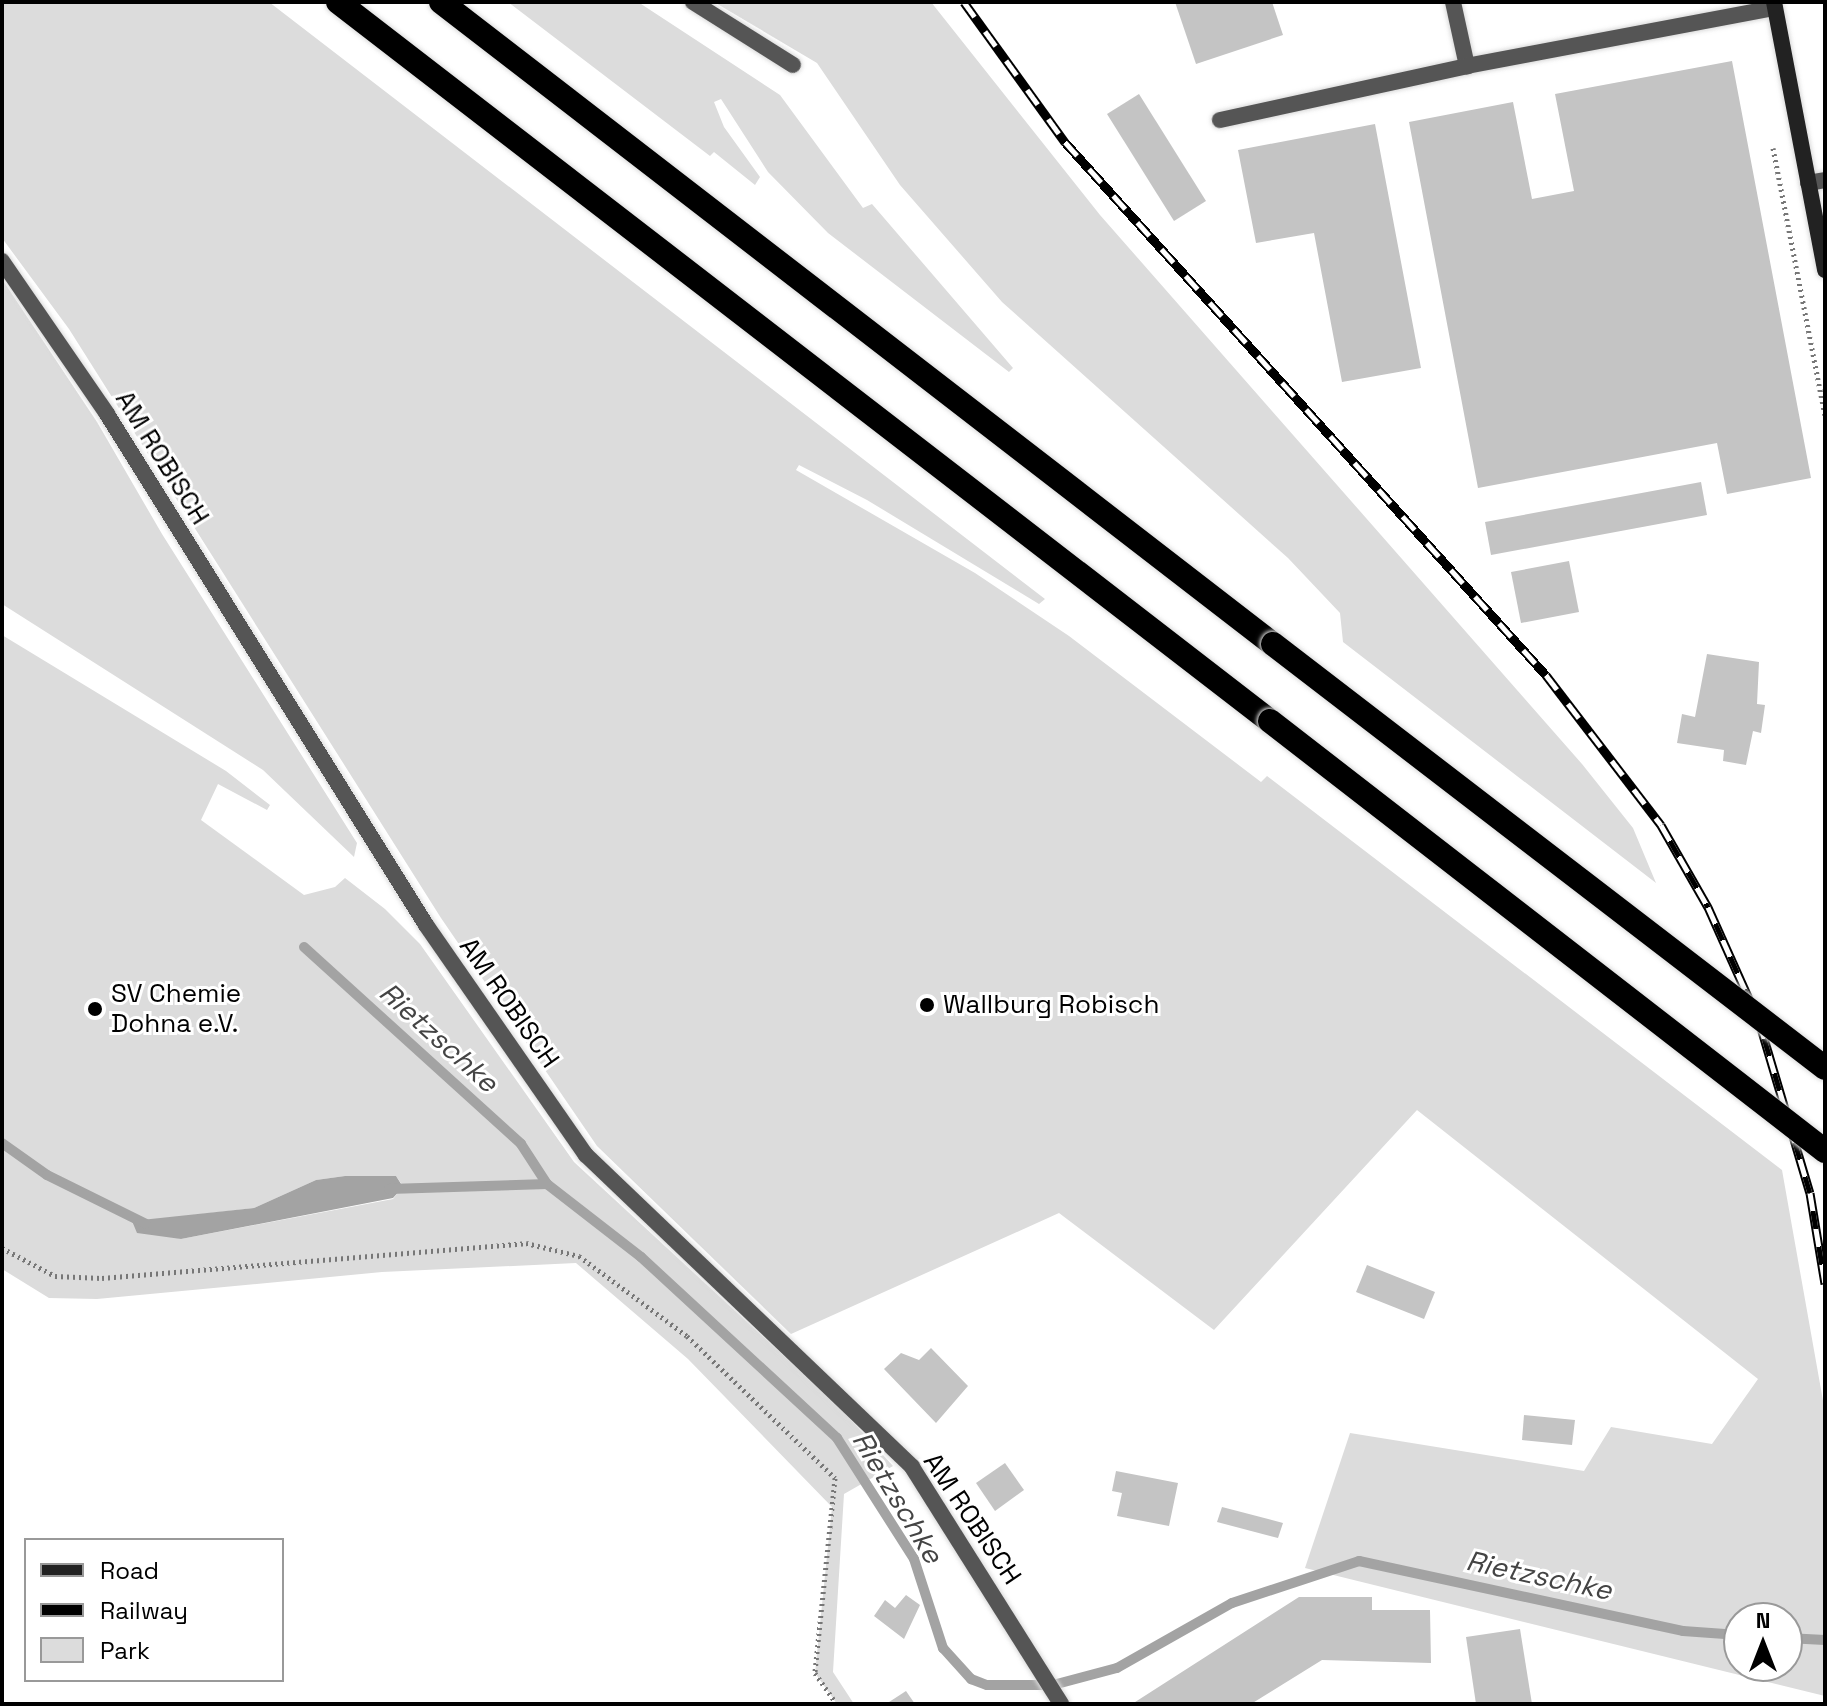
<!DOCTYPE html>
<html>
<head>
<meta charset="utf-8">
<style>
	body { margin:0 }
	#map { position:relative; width:1827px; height:1706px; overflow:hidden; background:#fff; font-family:"Space Grotesk",sans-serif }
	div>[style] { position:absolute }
	.green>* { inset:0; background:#dcdcdc }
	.water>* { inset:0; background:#a3a3a3 }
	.stream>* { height:10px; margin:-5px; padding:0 5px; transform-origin:5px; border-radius:5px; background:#a3a3a3 }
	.building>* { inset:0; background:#c4c4c4 }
	.path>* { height:5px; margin-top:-2.5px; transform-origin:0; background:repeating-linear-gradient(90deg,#777 0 2px,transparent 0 6px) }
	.roads { filter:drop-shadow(0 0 2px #dbdbdb) drop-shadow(0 0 2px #dbdbdb) }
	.service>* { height:16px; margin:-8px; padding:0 8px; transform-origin:8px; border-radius:8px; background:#555 }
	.minor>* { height:16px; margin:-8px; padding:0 8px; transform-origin:8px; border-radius:8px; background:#555 }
	.secondary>* { height:16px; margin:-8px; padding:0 8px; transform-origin:8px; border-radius:8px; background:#222 }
	.motorway>* { height:24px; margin:-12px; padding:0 12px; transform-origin:12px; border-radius:12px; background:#000 }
	.rail>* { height:9px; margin-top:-4.5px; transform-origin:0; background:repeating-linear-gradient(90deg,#fff 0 18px,#000 0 36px); box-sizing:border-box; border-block:2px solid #000 }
	.bridges { filter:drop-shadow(0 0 2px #dbdbdb) drop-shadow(0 0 2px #dbdbdb) }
	.motorway-bridge>* { height:24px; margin:-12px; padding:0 12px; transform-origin:12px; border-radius:12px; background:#000 }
	.dots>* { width:22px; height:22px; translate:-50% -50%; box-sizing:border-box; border:4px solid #fff; border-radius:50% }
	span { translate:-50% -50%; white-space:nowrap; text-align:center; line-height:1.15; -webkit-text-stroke:6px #fff; paint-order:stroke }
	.street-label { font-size:26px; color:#000 }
	.poi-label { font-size:26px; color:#000 }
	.left { translate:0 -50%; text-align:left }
	.water-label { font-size:28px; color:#444; font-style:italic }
	.frame { position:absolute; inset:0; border:4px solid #000; pointer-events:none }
	.legend { position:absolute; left:24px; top:1538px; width:260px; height:144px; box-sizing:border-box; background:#fff; border:2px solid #999; margin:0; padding:10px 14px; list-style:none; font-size:24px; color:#000 }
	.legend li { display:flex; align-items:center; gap:16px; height:40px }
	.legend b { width:40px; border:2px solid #999 }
	.north { position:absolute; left:1723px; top:1602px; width:80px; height:80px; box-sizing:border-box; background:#fff; border:2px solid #999; border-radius:50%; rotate:0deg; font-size:22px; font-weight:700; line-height:32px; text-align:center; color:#000 }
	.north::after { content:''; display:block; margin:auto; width:28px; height:36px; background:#000; clip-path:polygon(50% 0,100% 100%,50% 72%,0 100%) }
</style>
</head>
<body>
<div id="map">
	<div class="green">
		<div style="clip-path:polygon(evenodd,2px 2px,269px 2px,1045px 599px,1039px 604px,867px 500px,799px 465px,796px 470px,975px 573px,1069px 636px,1261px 782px,1267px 776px,1782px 1170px,1825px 1412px,1825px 1696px,1305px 1568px,1350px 1433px,1584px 1471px,1611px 1427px,1712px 1444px,1758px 1379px,1417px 1110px,1214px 1330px,1059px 1213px,791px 1334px,597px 1146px,441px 918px,69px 329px,2px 238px,2px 2px,1739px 1618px,1787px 1618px,1787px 1666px,1739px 1666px,1739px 1618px)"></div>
		<div style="clip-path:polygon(508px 2px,638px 2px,780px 95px,863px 208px,872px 204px,1013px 368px,1009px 372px,828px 233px,768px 172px,721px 99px,714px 102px,724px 127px,760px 177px,755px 185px,714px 152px,710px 156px)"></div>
		<div style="clip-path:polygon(714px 2px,931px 2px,1100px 215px,1582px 764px,1633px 828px,1656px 883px,1343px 642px,1340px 613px,1288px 558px,1002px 302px,900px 185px,817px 63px)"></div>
		<div style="clip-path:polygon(2px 279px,97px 422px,162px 534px,357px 843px,354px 857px,263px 770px,2px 604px)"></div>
		<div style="clip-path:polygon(evenodd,2px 635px,226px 771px,270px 805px,267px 810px,218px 784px,201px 820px,304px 895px,335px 887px,345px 878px,385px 909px,420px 944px,574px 1162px,839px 1407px,893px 1466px,844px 1494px,833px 1672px,854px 1704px,837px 1704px,815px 1673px,832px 1507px,688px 1359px,576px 1263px,382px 1272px,97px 1299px,49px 1298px,2px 1269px,2px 635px,345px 1176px,396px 1176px,403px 1186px,393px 1199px,181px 1239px,133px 1222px,254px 1208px,316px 1180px,345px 1176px)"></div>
	</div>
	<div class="water">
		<div style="clip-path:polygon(345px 1176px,396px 1176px,403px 1187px,393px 1198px,181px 1239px,137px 1233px,132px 1221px,254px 1208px,316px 1180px)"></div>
	</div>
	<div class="stream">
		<div style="left:304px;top:947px;width:293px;rotate:42.2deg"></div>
		<div style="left:521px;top:1144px;width:48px;rotate:57deg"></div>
		<div style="left:547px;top:1184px;width:119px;rotate:37.8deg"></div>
		<div style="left:641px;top:1257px;width:267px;rotate:42.7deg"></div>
		<div style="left:837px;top:1438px;width:143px;rotate:57.5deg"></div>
		<div style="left:914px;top:1559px;width:94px;rotate:72deg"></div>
		<div style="left:943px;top:1648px;width:42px;rotate:47.9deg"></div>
		<div style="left:971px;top:1679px;width:17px;rotate:21deg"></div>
		<div style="left:987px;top:1685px;width:66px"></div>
		<div style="left:1053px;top:1685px;width:66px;rotate:-14.9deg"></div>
		<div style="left:1117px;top:1668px;width:132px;rotate:-29.5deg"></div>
		<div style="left:1232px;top:1603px;width:134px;rotate:-18.3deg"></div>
		<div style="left:1359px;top:1561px;width:331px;rotate:12.2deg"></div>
		<div style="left:1683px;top:1631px;width:56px;rotate:4.1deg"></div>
		<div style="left:2px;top:1143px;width:55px;rotate:35.4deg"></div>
		<div style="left:47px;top:1175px;width:110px;rotate:26.3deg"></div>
		<div style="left:389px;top:1189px;width:158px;rotate:-1.8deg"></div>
		<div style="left:1787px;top:1638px;width:38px;rotate:3deg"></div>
	</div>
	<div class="building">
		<div style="clip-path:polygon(1175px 2px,1272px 2px,1283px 35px,1196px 64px)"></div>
		<div style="clip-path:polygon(1732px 61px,1811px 478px,1727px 494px,1717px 443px,1478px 488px,1409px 122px,1513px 102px,1532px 199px,1574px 191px,1555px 94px)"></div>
		<div style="clip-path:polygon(1139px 94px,1206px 201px,1174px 221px,1107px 114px)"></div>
		<div style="clip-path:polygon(1375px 124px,1421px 368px,1342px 382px,1314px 233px,1256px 243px,1238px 150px)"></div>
		<div style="clip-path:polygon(1701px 482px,1707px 515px,1491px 555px,1485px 522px)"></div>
		<div style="clip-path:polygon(1569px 561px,1579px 612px,1521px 623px,1511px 572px)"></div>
		<div style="clip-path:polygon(1707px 654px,1759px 662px,1757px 704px,1765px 705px,1761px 733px,1753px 731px,1746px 765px,1723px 761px,1724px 750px,1677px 743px,1682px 714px,1695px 717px)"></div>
		<div style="clip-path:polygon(1367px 1265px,1435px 1292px,1424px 1319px,1356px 1292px)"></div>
		<div style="clip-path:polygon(931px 1348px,968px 1386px,936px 1423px,884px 1369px,901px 1353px,919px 1360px)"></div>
		<div style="clip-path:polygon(1524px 1415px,1575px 1420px,1572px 1445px,1522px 1440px)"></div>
		<div style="clip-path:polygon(1005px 1463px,1024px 1490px,995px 1511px,976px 1483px)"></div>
		<div style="clip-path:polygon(1116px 1471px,1178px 1483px,1169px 1526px,1117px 1516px,1122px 1493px,1112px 1491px)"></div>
		<div style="clip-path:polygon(1222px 1507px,1283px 1523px,1278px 1538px,1217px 1522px)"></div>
		<div style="clip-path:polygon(906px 1595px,920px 1605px,904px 1639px,874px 1616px,885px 1600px,895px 1608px)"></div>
		<div style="clip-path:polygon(1299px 1597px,1372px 1597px,1372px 1610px,1430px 1610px,1431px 1663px,1322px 1660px,1251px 1704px,1132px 1704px)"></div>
		<div style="clip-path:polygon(1520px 1629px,1532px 1704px,1476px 1704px,1466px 1637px)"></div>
		<div style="clip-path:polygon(906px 1691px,915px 1704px,886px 1704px)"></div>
	</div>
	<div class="path">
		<div style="left:1773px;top:148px;width:272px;rotate:79deg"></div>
		<div style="left:2px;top:1248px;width:60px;rotate:27.8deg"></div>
		<div style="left:55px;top:1276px;width:47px;rotate:2.4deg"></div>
		<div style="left:102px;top:1278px;width:425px;rotate:-4.7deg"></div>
		<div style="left:526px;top:1243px;width:55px;rotate:13.8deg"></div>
		<div style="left:579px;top:1256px;width:134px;rotate:36.5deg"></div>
		<div style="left:687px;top:1336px;width:205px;rotate:43.8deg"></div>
		<div style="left:835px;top:1478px;width:196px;rotate:95.9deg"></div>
		<div style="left:815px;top:1673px;width:38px;rotate:55deg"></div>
	</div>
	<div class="roads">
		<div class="service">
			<div style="left:693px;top:2px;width:118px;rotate:32.2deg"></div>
			<div style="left:1453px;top:2px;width:66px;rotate:77.7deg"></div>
			<div style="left:1220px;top:120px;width:253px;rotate:-12.3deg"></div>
			<div style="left:1467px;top:66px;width:313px;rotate:-10.7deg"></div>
			<div style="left:1808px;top:183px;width:17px;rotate:-10deg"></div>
		</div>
		<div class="minor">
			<div style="left:2px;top:261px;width:186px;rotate:55.5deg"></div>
			<div style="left:107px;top:414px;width:602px;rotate:58.02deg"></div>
			<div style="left:426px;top:925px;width:280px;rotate:55.2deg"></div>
			<div style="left:586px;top:1155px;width:451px;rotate:43.7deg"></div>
			<div style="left:912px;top:1467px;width:280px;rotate:57.8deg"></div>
		</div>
		<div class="secondary">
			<div style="left:1774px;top:2px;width:273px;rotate:79.2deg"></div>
		</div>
		<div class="motorway">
			<div style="left:338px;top:2px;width:1177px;rotate:37.65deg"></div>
			<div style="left:441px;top:2px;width:1051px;rotate:37.66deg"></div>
		</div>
	</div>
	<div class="rail">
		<div style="left:964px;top:2px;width:173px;rotate:54.2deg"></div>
		<div style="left:1065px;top:142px;width:718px;rotate:47.94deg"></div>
		<div style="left:1546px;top:675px;width:189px;rotate:52.5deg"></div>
		<div style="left:1661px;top:825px;width:95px;rotate:60.2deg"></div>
		<div style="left:1708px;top:907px;width:125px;rotate:65.9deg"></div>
		<div style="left:1759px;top:1021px;width:179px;rotate:73.5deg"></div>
		<div style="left:1810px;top:1193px;width:92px;rotate:80.6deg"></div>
	</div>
	<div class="bridges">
		<div class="motorway-bridge">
			<div style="left:1273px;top:644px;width:696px;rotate:37.53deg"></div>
			<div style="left:1270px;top:721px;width:702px;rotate:37.77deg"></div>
		</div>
	</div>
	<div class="dots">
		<div style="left:927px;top:1005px;background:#000"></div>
		<div style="left:95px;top:1009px;background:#000"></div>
	</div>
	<div class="street-label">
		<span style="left:162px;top:458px;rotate:58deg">AM ROBISCH</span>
		<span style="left:509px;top:1003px;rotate:55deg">AM ROBISCH</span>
		<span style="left:972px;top:1519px;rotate:56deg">AM ROBISCH</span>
	</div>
	<div class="poi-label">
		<span class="left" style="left:111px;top:1009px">SV Chemie<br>Dohna e.V.</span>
		<span class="left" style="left:943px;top:1005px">Wallburg Robisch</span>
	</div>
	<div class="water-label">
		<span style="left:439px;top:1037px;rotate:42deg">Rietzschke</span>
		<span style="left:898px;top:1497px;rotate:59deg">Rietzschke</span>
		<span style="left:1539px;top:1575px;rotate:12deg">Rietzschke</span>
	</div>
	<div class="frame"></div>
	<ul class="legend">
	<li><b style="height:10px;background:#222"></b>Road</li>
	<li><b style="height:10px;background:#000"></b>Railway</li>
	<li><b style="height:22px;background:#dcdcdc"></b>Park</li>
	</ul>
	<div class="north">N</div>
</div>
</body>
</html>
